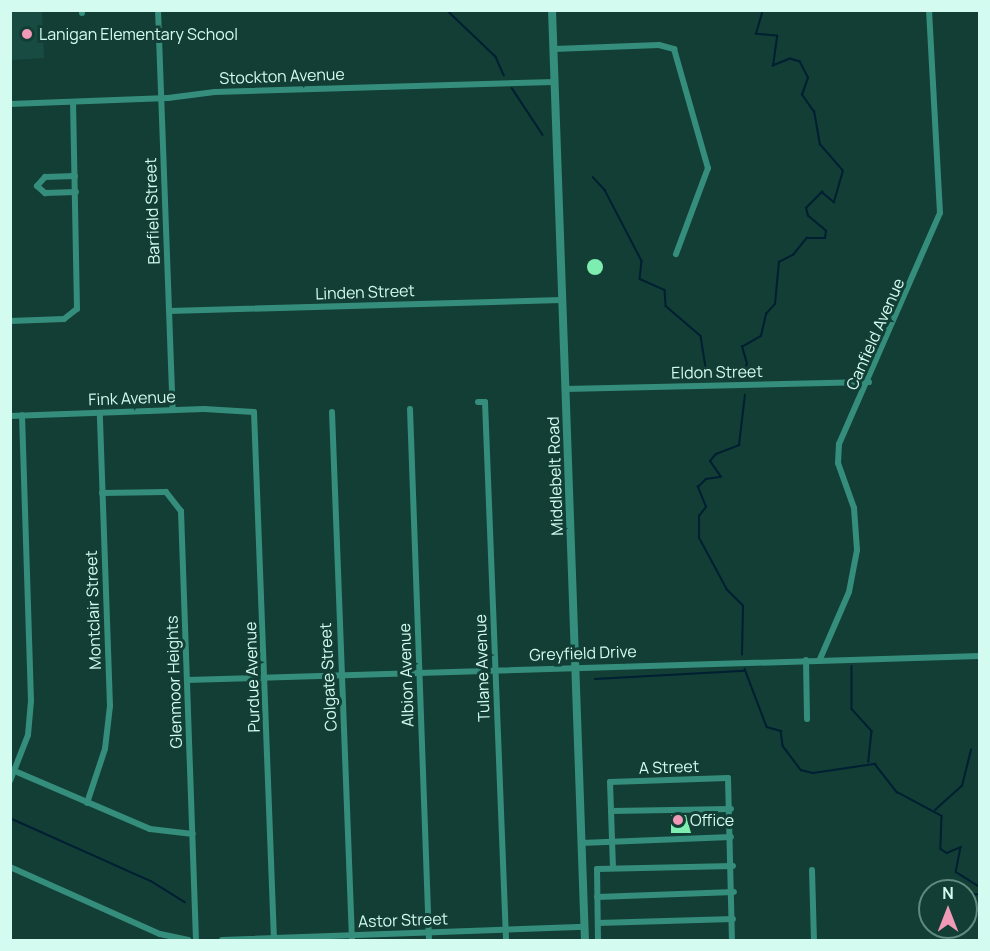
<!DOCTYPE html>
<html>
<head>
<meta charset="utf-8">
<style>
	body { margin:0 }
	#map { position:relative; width:990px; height:951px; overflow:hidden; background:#123e35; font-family:Manrope,sans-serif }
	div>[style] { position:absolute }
	.built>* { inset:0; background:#184c42 }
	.stream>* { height:1.5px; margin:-0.75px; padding:0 0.75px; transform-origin:0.75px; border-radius:0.75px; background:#001f32 }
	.building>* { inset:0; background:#7eeeb0 }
	.round { border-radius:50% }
	.minor>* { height:6px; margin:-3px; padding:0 3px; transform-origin:3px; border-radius:3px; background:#358d7c }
	.tertiary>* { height:8px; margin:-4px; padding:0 4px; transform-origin:4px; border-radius:4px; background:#358d7c }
	.dots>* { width:16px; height:16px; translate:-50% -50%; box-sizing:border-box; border:3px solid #123e35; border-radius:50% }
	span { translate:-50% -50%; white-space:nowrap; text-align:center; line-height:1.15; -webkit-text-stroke:6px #123e35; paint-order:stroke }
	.poi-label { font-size:16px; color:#d4fbf0 }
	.left { translate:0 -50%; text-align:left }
	.street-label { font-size:16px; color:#d4fbf0 }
	.frame { position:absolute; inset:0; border:12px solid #d4fbf0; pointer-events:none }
	.north { position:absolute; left:918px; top:879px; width:60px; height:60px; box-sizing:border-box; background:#123e35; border:2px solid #608a80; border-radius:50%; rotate:0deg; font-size:16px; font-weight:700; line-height:24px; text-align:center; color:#d4fbf0 }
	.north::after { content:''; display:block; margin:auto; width:21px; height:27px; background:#f09ab7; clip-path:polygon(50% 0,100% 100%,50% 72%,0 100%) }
</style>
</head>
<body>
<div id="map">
	<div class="built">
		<div style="clip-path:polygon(10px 11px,42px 11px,44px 58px,11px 60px)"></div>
	</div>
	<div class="stream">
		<div style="left:447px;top:10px;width:68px;rotate:43.8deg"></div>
		<div style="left:496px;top:57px;width:20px;rotate:66deg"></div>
		<div style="left:512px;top:88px;width:56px;rotate:56.6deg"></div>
		<div style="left:593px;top:177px;width:18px;rotate:47deg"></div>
		<div style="left:605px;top:190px;width:80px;rotate:62.5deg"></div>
		<div style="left:642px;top:261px;width:18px;rotate:96deg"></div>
		<div style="left:640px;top:279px;width:27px;rotate:24deg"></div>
		<div style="left:665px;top:290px;width:16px;rotate:86deg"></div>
		<div style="left:666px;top:306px;width:46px;rotate:40.6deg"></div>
		<div style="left:701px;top:336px;width:32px;rotate:81deg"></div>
		<div style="left:706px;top:368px;width:6px;rotate:18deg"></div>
		<div style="left:720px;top:371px;width:21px;rotate:8deg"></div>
		<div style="left:742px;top:375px;width:12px;rotate:-66deg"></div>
		<div style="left:747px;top:364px;width:18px;rotate:-106deg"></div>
		<div style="left:742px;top:347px;width:22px;rotate:-30deg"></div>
		<div style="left:761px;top:336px;width:23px;rotate:-77deg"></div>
		<div style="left:766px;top:314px;width:13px;rotate:-48deg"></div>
		<div style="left:775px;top:304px;width:42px;rotate:-84.6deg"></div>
		<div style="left:779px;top:262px;width:16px;rotate:-27deg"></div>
		<div style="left:793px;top:255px;width:22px;rotate:-51deg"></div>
		<div style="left:807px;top:238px;width:18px"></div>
		<div style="left:825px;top:238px;width:7px;rotate:-82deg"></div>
		<div style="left:826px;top:231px;width:23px;rotate:-140deg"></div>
		<div style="left:808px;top:216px;width:8px;rotate:-104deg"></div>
		<div style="left:806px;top:208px;width:23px;rotate:-45deg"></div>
		<div style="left:822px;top:192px;width:16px;rotate:40deg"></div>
		<div style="left:834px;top:202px;width:32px;rotate:-74deg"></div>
		<div style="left:843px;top:171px;width:35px;rotate:-131deg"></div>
		<div style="left:820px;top:145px;width:34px;rotate:-100deg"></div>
		<div style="left:814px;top:112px;width:21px;rotate:-125deg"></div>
		<div style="left:802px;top:95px;width:18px;rotate:-71deg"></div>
		<div style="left:808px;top:78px;width:18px;rotate:-117deg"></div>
		<div style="left:800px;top:62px;width:10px;rotate:-163deg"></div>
		<div style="left:790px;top:59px;width:18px;rotate:158deg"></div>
		<div style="left:773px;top:66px;width:30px;rotate:-82deg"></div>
		<div style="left:777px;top:36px;width:21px;rotate:-175deg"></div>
		<div style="left:756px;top:34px;width:25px;rotate:-74deg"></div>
		<div style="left:742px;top:655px;width:49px;rotate:-88.8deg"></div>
		<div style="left:743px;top:606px;width:23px;rotate:-135deg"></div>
		<div style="left:727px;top:590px;width:59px;rotate:-118.3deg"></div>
		<div style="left:699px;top:538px;width:22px;rotate:-90deg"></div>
		<div style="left:699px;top:516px;width:11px;rotate:-52deg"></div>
		<div style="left:706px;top:507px;width:22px;rotate:-112deg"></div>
		<div style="left:698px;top:487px;width:11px;rotate:-45deg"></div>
		<div style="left:706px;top:479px;width:15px;rotate:-8deg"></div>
		<div style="left:721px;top:477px;width:19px;rotate:-125deg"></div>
		<div style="left:710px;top:461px;width:9px;rotate:-49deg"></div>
		<div style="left:716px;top:454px;width:25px;rotate:-21deg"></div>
		<div style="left:739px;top:445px;width:50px;rotate:-83.2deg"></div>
		<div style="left:852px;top:666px;width:43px;rotate:90deg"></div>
		<div style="left:852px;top:709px;width:30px;rotate:48deg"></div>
		<div style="left:872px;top:731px;width:31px;rotate:96deg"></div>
		<div style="left:745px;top:669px;width:62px;rotate:69.2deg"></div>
		<div style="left:767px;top:727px;width:15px;rotate:16deg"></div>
		<div style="left:781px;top:731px;width:15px;rotate:82deg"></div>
		<div style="left:783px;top:746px;width:30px;rotate:53deg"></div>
		<div style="left:801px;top:770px;width:12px;rotate:14deg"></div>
		<div style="left:813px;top:773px;width:63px;rotate:-8.3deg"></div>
		<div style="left:875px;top:764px;width:36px;rotate:52deg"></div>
		<div style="left:897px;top:792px;width:51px;rotate:28.1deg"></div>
		<div style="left:942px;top:816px;width:33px;rotate:92deg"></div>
		<div style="left:941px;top:849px;width:7px;rotate:34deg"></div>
		<div style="left:947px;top:853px;width:15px;rotate:-23deg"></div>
		<div style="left:961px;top:847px;width:25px;rotate:101deg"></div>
		<div style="left:956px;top:872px;width:28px;rotate:32deg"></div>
		<div style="left:595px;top:679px;width:150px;rotate:-3.1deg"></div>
		<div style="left:935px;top:810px;width:36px;rotate:-42deg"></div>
		<div style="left:962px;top:786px;width:37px;rotate:-76deg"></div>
		<div style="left:10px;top:818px;width:154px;rotate:24.1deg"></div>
		<div style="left:151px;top:881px;width:40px;rotate:32deg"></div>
		<div style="left:966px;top:895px;width:14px;rotate:-4deg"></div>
		<div style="left:966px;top:907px;width:16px;rotate:27deg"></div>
	</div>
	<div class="building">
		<div class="round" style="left:587px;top:259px;width:16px;height:16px"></div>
		<div style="clip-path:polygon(671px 815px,686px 815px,691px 833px,671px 833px)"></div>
	</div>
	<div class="minor">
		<div style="left:158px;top:10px;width:400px;rotate:87.9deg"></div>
		<div style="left:82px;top:13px;width:3px;rotate:-90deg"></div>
		<div style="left:554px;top:49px;width:105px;rotate:-2.2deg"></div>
		<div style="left:659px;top:45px;width:16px;rotate:15deg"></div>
		<div style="left:674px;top:49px;width:124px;rotate:74.1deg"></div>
		<div style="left:708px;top:168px;width:92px;rotate:110.4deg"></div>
		<div style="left:10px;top:104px;width:158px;rotate:-2.2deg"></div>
		<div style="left:168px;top:98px;width:47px;rotate:-7.3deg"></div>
		<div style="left:215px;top:92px;width:339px;rotate:-1.7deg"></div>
		<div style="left:75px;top:176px;width:30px;rotate:178deg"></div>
		<div style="left:45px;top:177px;width:12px;rotate:132deg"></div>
		<div style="left:37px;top:186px;width:11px;rotate:41deg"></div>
		<div style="left:45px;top:193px;width:31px;rotate:-2deg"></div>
		<div style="left:169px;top:311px;width:393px;rotate:-1.6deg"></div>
		<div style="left:10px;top:321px;width:54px;rotate:-2.1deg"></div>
		<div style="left:64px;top:319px;width:16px;rotate:-38deg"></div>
		<div style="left:77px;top:309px;width:207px;rotate:-91.1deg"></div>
		<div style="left:565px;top:389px;width:304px;rotate:-1.3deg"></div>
		<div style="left:478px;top:402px;width:7px"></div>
		<div style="left:485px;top:402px;width:538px;rotate:87.76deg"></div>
		<div style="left:410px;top:409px;width:531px;rotate:87.95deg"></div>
		<div style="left:332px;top:412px;width:528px;rotate:87.83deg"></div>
		<div style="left:10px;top:416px;width:194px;rotate:-2.1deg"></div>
		<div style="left:204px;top:409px;width:50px;rotate:3.4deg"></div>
		<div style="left:254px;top:412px;width:528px;rotate:87.83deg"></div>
		<div style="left:102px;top:493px;width:64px;rotate:-0.9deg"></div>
		<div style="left:166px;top:492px;width:24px;rotate:52deg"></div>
		<div style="left:181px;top:511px;width:429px;rotate:88deg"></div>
		<div style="left:820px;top:659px;width:73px;rotate:-66.6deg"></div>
		<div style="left:849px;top:592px;width:43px;rotate:-79.2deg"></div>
		<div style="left:857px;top:550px;width:42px;rotate:-94.1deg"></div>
		<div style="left:854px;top:508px;width:48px;rotate:-109.6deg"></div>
		<div style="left:838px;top:463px;width:19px;rotate:-87deg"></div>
		<div style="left:839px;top:444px;width:252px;rotate:-66.4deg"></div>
		<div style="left:940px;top:213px;width:203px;rotate:-93.1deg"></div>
		<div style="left:806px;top:660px;width:59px;rotate:89deg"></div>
		<div style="left:187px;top:680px;width:793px;rotate:-1.73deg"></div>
		<div style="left:10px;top:769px;width:152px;rotate:23.2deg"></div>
		<div style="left:150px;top:829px;width:43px;rotate:6.6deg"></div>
		<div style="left:10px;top:781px;width:49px;rotate:-68.6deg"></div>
		<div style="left:28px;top:735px;width:34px;rotate:-85deg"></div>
		<div style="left:31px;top:701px;width:286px;rotate:-91.8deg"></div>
		<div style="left:87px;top:803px;width:57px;rotate:-71.6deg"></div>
		<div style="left:105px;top:749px;width:43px;rotate:-83.4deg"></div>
		<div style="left:110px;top:706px;width:293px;rotate:-92deg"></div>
		<div style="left:611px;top:811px;width:120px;rotate:-1deg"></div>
		<div style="left:581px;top:843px;width:150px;rotate:-2.3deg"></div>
		<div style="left:10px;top:867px;width:164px;rotate:24.1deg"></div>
		<div style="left:160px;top:934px;width:29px;rotate:12deg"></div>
		<div style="left:613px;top:868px;width:86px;rotate:-92deg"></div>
		<div style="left:610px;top:782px;width:118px;rotate:-1.9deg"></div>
		<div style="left:728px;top:778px;width:162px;rotate:88.6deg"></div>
		<div style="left:812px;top:870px;width:70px;rotate:88.4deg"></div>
		<div style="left:597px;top:897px;width:137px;rotate:-2.1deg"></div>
		<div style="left:598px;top:923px;width:135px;rotate:-1.7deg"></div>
		<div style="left:222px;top:940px;width:363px;rotate:-2.1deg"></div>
		<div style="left:598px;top:940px;width:71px;rotate:-90.8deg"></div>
		<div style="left:597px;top:869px;width:136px;rotate:-1.3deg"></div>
	</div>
	<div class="tertiary">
		<div style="left:552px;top:10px;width:931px;rotate:87.97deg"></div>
	</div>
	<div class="dots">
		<div style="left:27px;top:34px;background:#f09ab7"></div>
		<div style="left:678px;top:820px;background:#f09ab7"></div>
	</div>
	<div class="poi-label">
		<span class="left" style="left:39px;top:34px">Lanigan Elementary School</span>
		<span class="left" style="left:690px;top:820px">Office</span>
	</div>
	<div class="street-label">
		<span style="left:282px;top:76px;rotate:-2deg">Stockton Avenue</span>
		<span style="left:152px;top:211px;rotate:-92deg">Barfield Street</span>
		<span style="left:365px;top:292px;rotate:-2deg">Linden Street</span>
		<span style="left:875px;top:334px;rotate:-66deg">Canfield Avenue</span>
		<span style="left:717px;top:372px;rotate:-1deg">Eldon Street</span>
		<span style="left:132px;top:398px;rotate:-2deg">Fink Avenue</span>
		<span style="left:555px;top:476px;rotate:-92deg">Middlebelt Road</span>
		<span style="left:93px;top:610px;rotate:-92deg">Montclair Street</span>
		<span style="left:583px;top:653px;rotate:-2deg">Greyfield Drive</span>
		<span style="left:482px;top:668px;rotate:-92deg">Tulane Avenue</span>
		<span style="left:406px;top:675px;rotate:-92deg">Albion Avenue</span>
		<span style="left:252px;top:677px;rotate:-92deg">Purdue Avenue</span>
		<span style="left:328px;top:677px;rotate:-93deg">Colgate Street</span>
		<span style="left:174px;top:682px;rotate:-92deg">Glenmoor Heights</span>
		<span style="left:669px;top:767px;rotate:-2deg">A Street</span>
		<span style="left:403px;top:920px;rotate:-2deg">Astor Street</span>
	</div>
	<div class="frame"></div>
	<div class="north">N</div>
</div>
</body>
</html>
